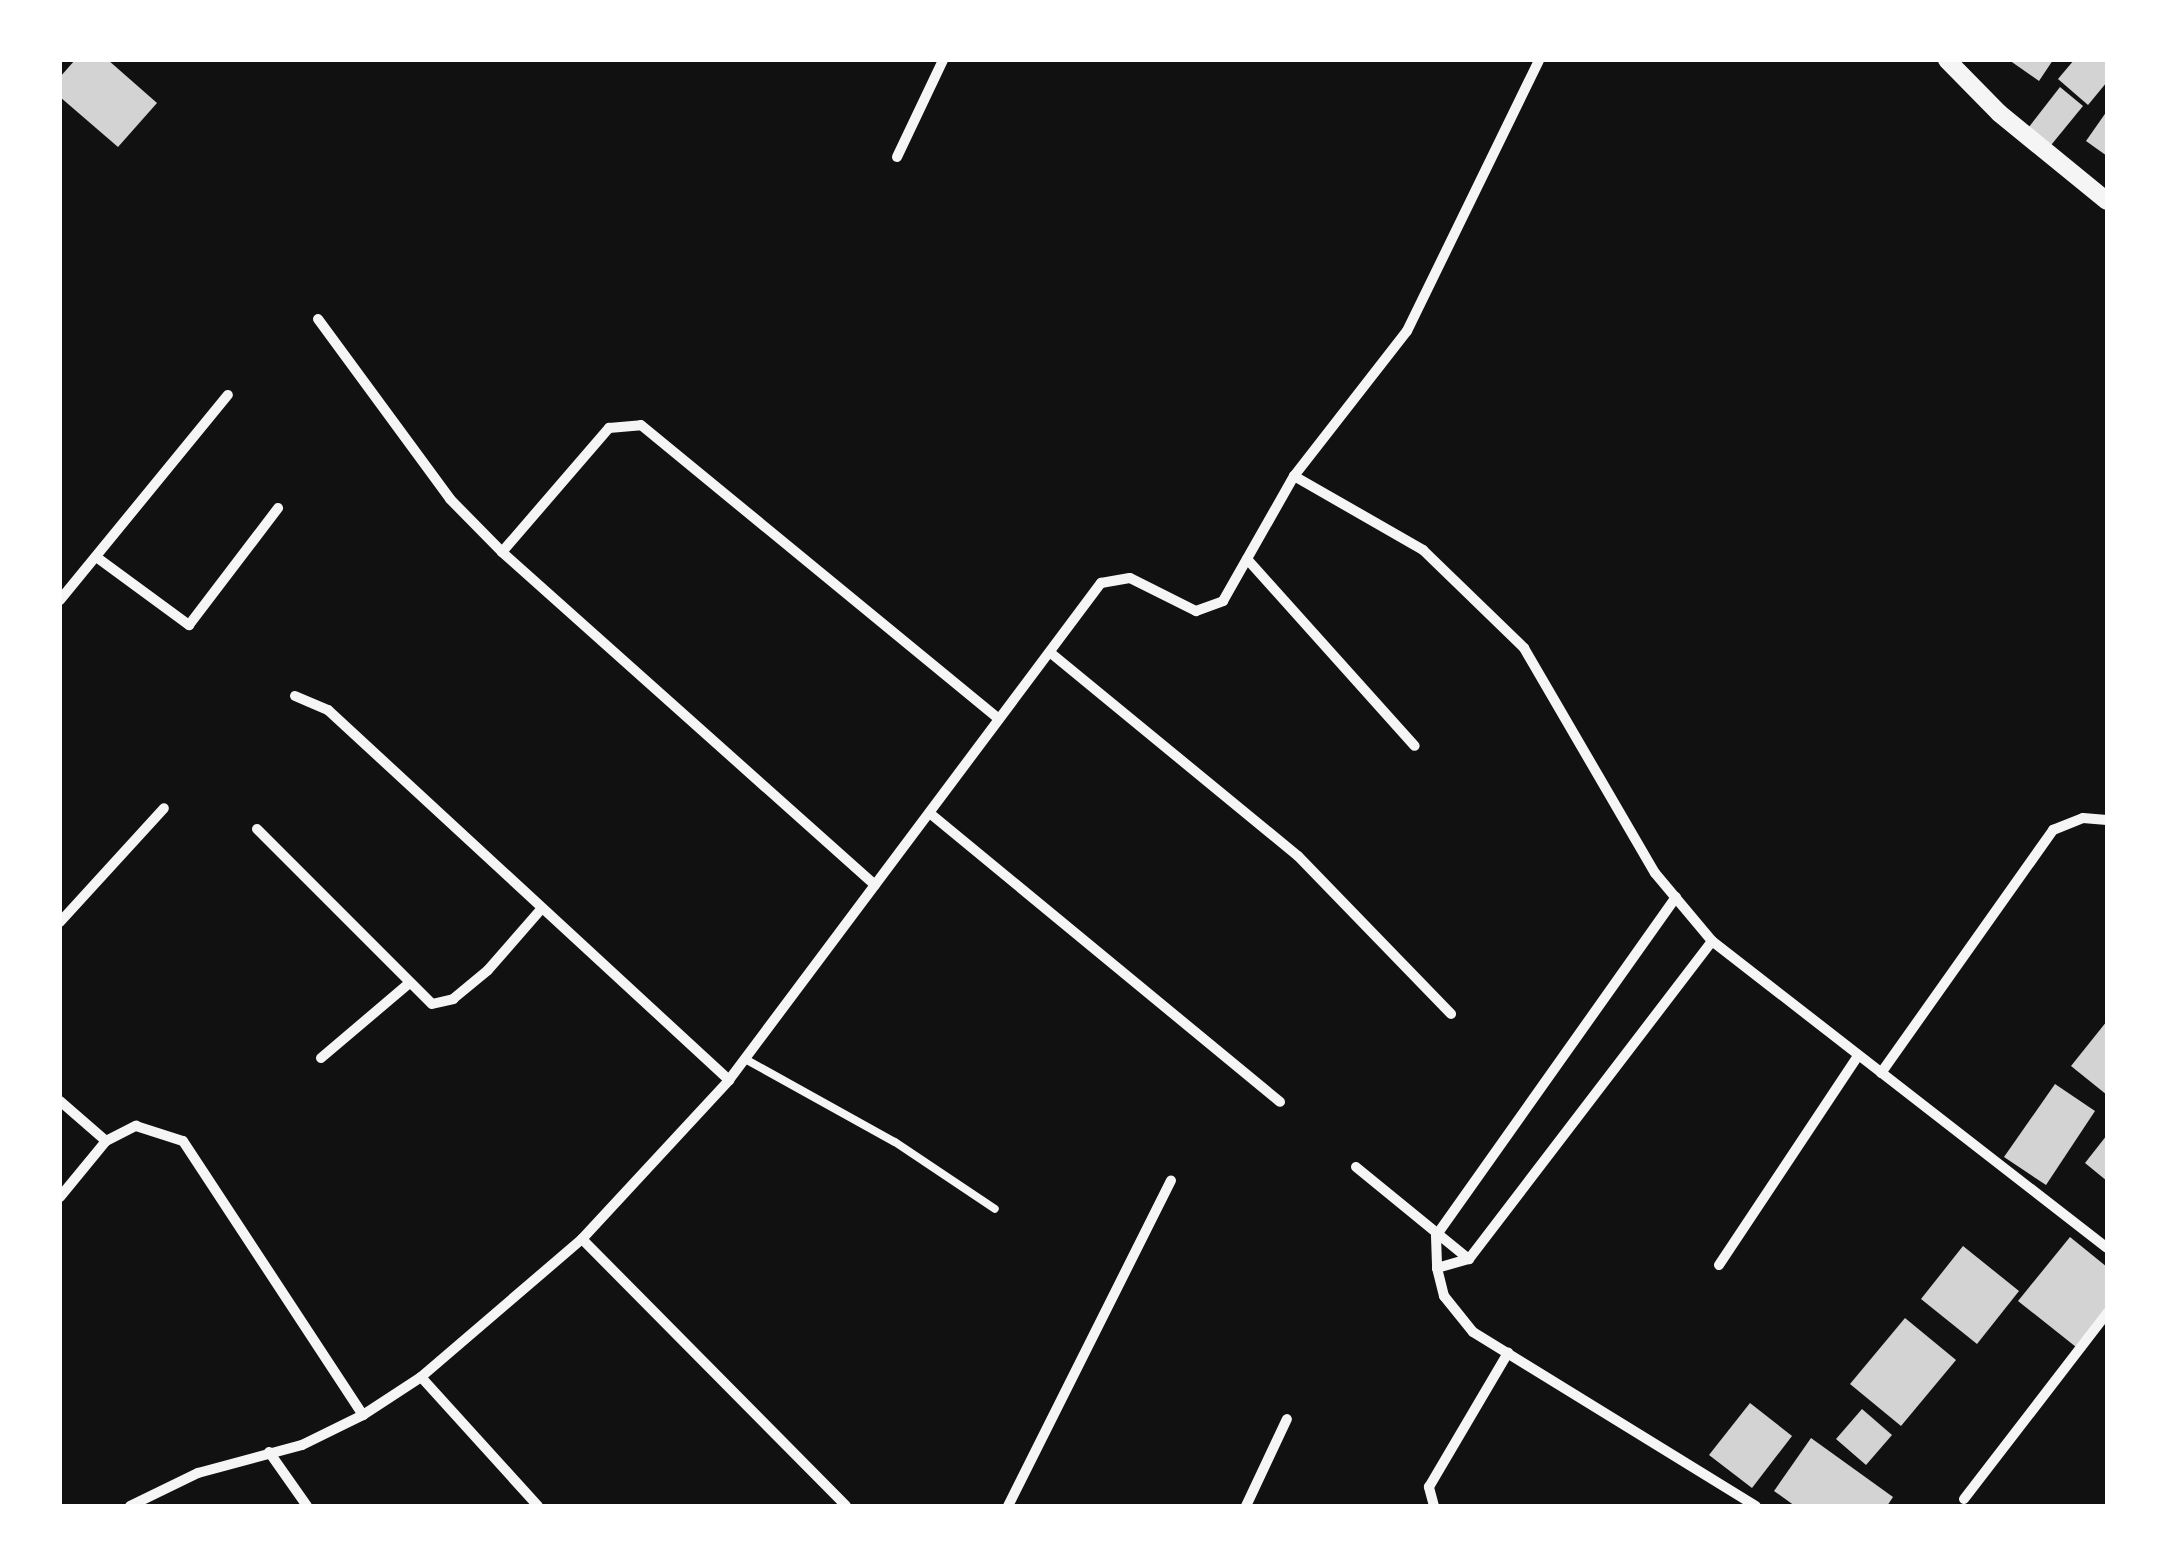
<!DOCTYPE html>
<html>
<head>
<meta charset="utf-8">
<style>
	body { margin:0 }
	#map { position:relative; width:2167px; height:1566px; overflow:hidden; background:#111; font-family:"DM Sans",sans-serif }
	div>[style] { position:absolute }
	.building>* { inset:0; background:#d3d3d3 }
	.service>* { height:8px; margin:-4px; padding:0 4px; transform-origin:4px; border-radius:4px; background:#f5f5f5 }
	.minor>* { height:10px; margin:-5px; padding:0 5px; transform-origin:5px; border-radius:5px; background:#f5f5f5 }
	.tertiary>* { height:18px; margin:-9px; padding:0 9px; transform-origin:9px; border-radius:9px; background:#f5f5f5 }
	span { translate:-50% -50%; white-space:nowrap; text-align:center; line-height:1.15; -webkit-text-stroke:8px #fff; paint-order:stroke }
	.frame { position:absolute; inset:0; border:62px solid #fff; pointer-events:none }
</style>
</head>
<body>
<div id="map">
	<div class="building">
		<div style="clip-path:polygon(75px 60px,108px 60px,157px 103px,118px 147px,60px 97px,60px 77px)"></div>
		<div style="clip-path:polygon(2009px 60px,2053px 60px,2039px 81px)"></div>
		<div style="clip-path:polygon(2074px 60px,2107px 60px,2107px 82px,2088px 105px,2058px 79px)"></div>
		<div style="clip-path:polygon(2060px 87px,2083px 106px,2047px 150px,2025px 132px)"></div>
		<div style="clip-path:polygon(2107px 111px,2107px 156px,2086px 141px)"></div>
		<div style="clip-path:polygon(2107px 1021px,2107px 1095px,2071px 1066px)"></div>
		<div style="clip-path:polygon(2055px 1084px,2095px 1111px,2046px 1185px,2004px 1157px)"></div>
		<div style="clip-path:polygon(2107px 1135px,2107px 1181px,2085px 1163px)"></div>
		<div style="clip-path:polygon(2070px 1237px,2107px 1267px,2107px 1308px,2076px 1347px,2018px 1301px)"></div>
		<div style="clip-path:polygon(1963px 1246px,2019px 1291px,1977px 1344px,1921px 1299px)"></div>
		<div style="clip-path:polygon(1905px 1318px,1956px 1360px,1901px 1426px,1850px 1384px)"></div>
		<div style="clip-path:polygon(1750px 1403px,1792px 1436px,1752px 1488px,1709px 1455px)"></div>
		<div style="clip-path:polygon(1862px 1409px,1892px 1435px,1866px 1465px,1836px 1439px)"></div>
		<div style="clip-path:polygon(1811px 1438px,1893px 1497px,1887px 1506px,1795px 1506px,1774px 1491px)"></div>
	</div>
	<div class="service">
		<div style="left:745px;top:1059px;width:171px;rotate:29deg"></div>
		<div style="left:895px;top:1142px;width:120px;rotate:33.8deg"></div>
	</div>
	<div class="minor">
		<div style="left:897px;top:157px;width:107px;rotate:-64.6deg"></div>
		<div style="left:318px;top:319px;width:223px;rotate:53.7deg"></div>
		<div style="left:450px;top:499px;width:74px;rotate:45.5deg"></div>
		<div style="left:502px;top:552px;width:500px;rotate:41.76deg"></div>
		<div style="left:1294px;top:476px;width:149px;rotate:29.8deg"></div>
		<div style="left:1423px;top:550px;width:141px;rotate:44.1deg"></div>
		<div style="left:1524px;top:648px;width:260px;rotate:59.8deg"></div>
		<div style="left:1655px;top:873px;width:89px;rotate:50deg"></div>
		<div style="left:1712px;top:941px;width:500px;rotate:37.85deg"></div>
		<div style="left:502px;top:552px;width:164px;rotate:-49.2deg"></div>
		<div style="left:609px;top:428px;width:32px;rotate:-5deg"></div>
		<div style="left:641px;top:425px;width:463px;rotate:39.4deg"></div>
		<div style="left:99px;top:559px;width:112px;rotate:36.3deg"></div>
		<div style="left:189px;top:625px;width:147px;rotate:-52.7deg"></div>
		<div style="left:1247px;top:559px;width:251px;rotate:48.1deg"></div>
		<div style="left:60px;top:600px;width:265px;rotate:-50.7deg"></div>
		<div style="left:1052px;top:654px;width:318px;rotate:39.4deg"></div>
		<div style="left:1298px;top:856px;width:220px;rotate:45.9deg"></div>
		<div style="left:295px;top:696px;width:36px;rotate:23deg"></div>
		<div style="left:328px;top:710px;width:546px;rotate:42.7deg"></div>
		<div style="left:932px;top:815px;width:451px;rotate:39.5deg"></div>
		<div style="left:257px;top:829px;width:247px;rotate:45deg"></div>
		<div style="left:432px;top:1004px;width:22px;rotate:-13deg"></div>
		<div style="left:453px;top:999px;width:45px;rotate:-39.6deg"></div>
		<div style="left:488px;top:970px;width:82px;rotate:-48.9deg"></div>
		<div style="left:1676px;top:897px;width:415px;rotate:125.3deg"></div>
		<div style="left:1436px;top:1236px;width:32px;rotate:88deg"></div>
		<div style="left:1437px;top:1268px;width:29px;rotate:76deg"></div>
		<div style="left:1444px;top:1296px;width:46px;rotate:51.1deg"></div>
		<div style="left:1473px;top:1332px;width:332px;rotate:31.6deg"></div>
		<div style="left:60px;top:922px;width:154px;rotate:-47.6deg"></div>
		<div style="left:321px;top:1058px;width:113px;rotate:-40.3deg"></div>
		<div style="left:1881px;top:1073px;width:298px;rotate:-54.7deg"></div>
		<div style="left:2053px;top:830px;width:32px;rotate:-22deg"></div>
		<div style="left:2083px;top:818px;width:24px;rotate:5deg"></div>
		<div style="left:60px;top:1101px;width:61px;rotate:41deg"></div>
		<div style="left:1356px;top:1167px;width:146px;rotate:39.2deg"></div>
		<div style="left:60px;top:1197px;width:72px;rotate:-50.6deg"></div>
		<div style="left:106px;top:1141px;width:34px;rotate:-27deg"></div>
		<div style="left:136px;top:1126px;width:49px;rotate:17.7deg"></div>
		<div style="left:183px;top:1141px;width:328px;rotate:56.7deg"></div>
		<div style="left:582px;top:1239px;width:375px;rotate:45.3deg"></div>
		<div style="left:1719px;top:1265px;width:251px;rotate:-56.4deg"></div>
		<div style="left:1437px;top:1268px;width:33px;rotate:-16deg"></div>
		<div style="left:1469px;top:1259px;width:400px;rotate:-52.6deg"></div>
		<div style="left:421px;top:1377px;width:174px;rotate:47.8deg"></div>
		<div style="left:269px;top:1452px;width:66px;rotate:54.9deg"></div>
		<div style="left:1964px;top:1499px;width:235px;rotate:-52.4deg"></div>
		<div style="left:130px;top:1506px;width:76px;rotate:-25.9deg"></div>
		<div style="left:198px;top:1473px;width:108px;rotate:-15.1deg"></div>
		<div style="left:302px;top:1445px;width:68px;rotate:-26.2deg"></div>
		<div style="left:363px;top:1415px;width:69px;rotate:-33.2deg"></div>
		<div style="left:421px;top:1377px;width:212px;rotate:-40.6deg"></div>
		<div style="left:582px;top:1239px;width:217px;rotate:-47.2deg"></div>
		<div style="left:729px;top:1080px;width:621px;rotate:-53.19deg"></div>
		<div style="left:1101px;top:583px;width:29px;rotate:-10deg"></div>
		<div style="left:1130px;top:578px;width:74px;rotate:26.6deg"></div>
		<div style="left:1196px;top:611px;width:29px;rotate:-20deg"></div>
		<div style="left:1223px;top:601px;width:144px;rotate:-60.4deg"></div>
		<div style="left:1294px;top:476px;width:184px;rotate:-52.1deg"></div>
		<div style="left:1407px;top:331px;width:301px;rotate:-64deg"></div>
		<div style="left:1008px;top:1506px;width:364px;rotate:-63.4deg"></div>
		<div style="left:1246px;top:1506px;width:96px;rotate:-64.8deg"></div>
		<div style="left:1434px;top:1506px;width:20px;rotate:-105deg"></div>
		<div style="left:1429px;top:1487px;width:156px;rotate:-59.5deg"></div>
	</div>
	<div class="tertiary">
		<div style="left:1947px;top:60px;width:74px;rotate:45.5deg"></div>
		<div style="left:1999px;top:113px;width:139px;rotate:39.2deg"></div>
	</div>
	<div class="frame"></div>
</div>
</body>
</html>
